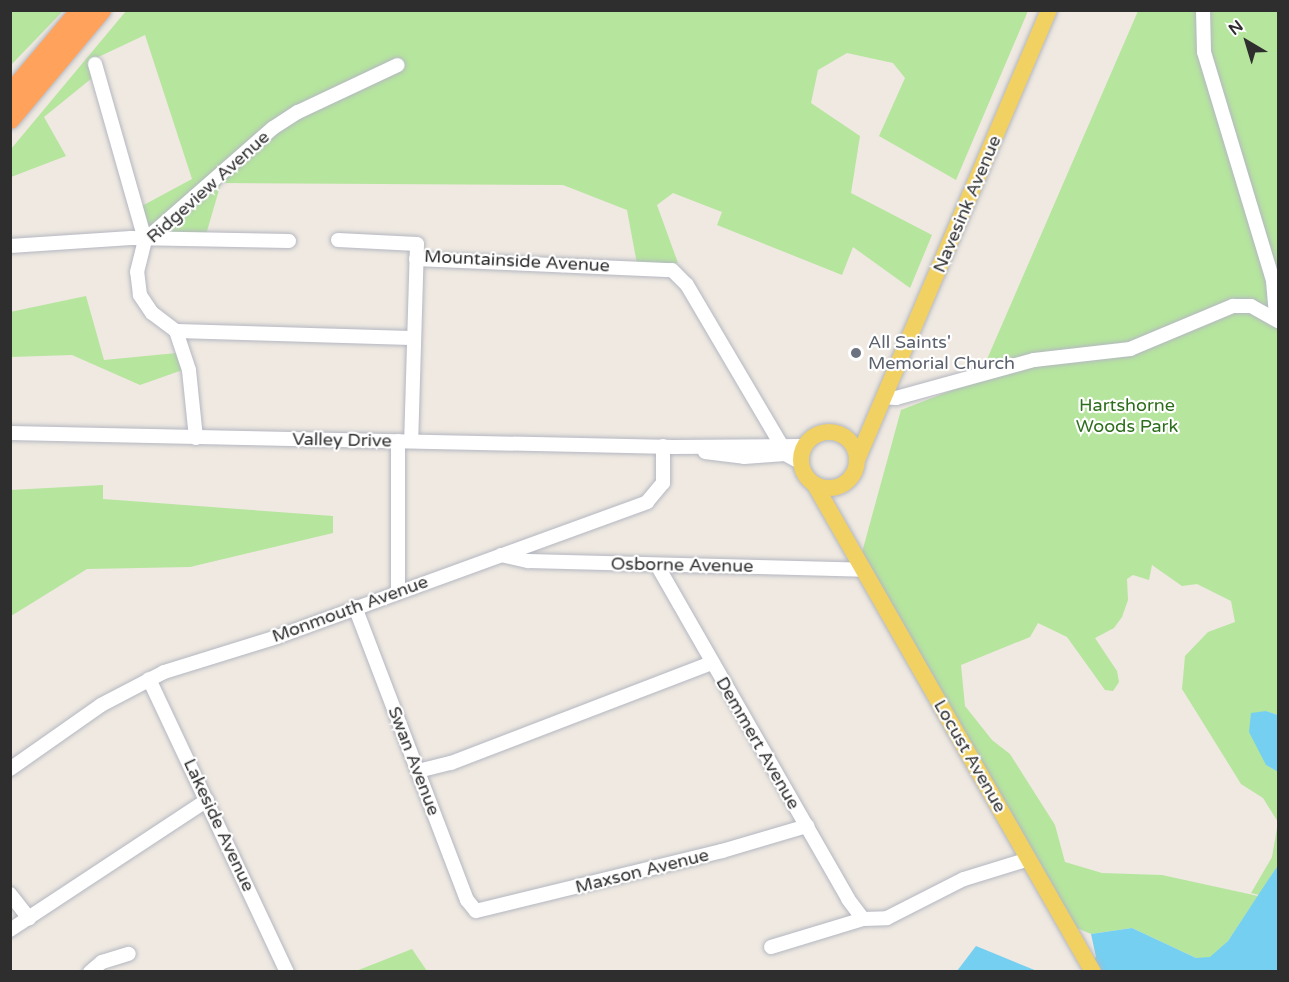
<!DOCTYPE html>
<html>
<head>
<meta charset="utf-8">
<style>
	body { margin:0 }
	#map { position:relative; width:1289px; height:982px; overflow:hidden; background:#efe9e1; font-family:"Varela Round",sans-serif }
	div>[style] { position:absolute }
	.green>* { inset:0; background:#b6e59e }
	.water>* { inset:0; background:#75cff0 }
	.roads { filter:drop-shadow(0 0 2px #b4b7c1) drop-shadow(0 0 2px #b4b7c1) }
	.minor>* { height:14px; margin:-7px; padding:0 7px; transform-origin:7px; border-radius:7px; background:#fff }
	.major>* { height:16px; margin:-8px; padding:0 8px; transform-origin:8px; border-radius:8px; background:#f2d163 }
	.major>.ring { margin:-8px; padding:0; box-sizing:content-box; background:none; border:16px solid #f2d163; border-radius:50% }
	.highway>* { height:20px; margin:-10px; padding:0 10px; transform-origin:10px; border-radius:10px; background:#ffa35c }
	.dots>* { width:16px; height:16px; translate:-50% -50%; box-sizing:border-box; border:3px solid #fff; border-radius:50% }
	span { translate:-50% -50%; white-space:nowrap; text-align:center; line-height:1.15; -webkit-text-stroke:4.5px #fff; paint-order:stroke }
	.street-label { font-size:18px; color:#2e2e2e }
	.worship-label { font-size:18px; color:#5b616d }
	.left { translate:0 -50%; text-align:left }
	.park-label { font-size:18px; color:#2c6e1b }
	.frame { position:absolute; inset:0; border:12px solid #2e2e2e; pointer-events:none }
	.north { position:absolute; left:1217px; top:12px; width:60px; height:60px; -webkit-text-stroke:4px #fff; paint-order:stroke; rotate:322deg; font-size:16px; font-weight:700; line-height:24px; text-align:center; color:#2e2e2e }
	.north::after { content:''; display:block; margin:auto; width:21px; height:27px; background:#2e2e2e; clip-path:polygon(50% 0,100% 100%,50% 72%,0 100%) }
</style>
</head>
<body>
<div id="map">
	<div class="green">
		<div style="clip-path:polygon(11px 10px,63px 11px,11px 65px,10px 11px)"></div>
		<div style="clip-path:polygon(126px 11px,1028px 11px,956px 180px,879px 136px,905px 78px,893px 63px,847px 53px,818px 70px,811px 103px,860px 136px,851px 193px,932px 235px,910px 288px,853px 247px,842px 275px,717px 225px,722px 212px,673px 193px,657px 205px,678px 263px,637px 264px,627px 210px,563px 185px,221px 183px,205px 238px,146px 239px,140px 207px,192px 179px,145px 35px,92px 60px,97px 74px,44px 117px,66px 156px,11px 177px,11px 149px)"></div>
		<div style="clip-path:polygon(1138px 11px,1278px 11px,1278px 715px,1266px 711px,1266px 765px,1278px 772px,1278px 865px,1259px 895px,1251px 893px,1272px 857px,1278px 822px,1263px 798px,1241px 784px,1182px 689px,1185px 656px,1208px 632px,1235px 622px,1231px 601px,1197px 584px,1182px 586px,1152px 565px,1149px 580px,1133px 575px,1127px 579px,1128px 600px,1122px 617px,1114px 628px,1095px 638px,1117px 671px,1119px 682px,1113px 691px,1105px 690px,1067px 637px,1038px 623px,1030px 637px,961px 665px,965px 706px,992px 740px,1010px 754px,1055px 825px,1065px 862px,1102px 873px,1162px 875px,1258px 896px,1228px 941px,1210px 958px,1196px 958px,1132px 928px,1091px 934px,1077px 928px,861px 556px,901px 410px,978px 380px)"></div>
		<div style="clip-path:polygon(86px 296px,104px 360px,187px 352px,191px 367px,140px 385px,72px 355px,11px 357px,10px 312px)"></div>
		<div style="clip-path:polygon(103px 485px,103px 499px,333px 516px,333px 533px,190px 567px,87px 569px,11px 616px,11px 490px)"></div>
		<div style="clip-path:polygon(412px 949px,427px 971px,356px 971px)"></div>
	</div>
	<div class="water">
		<div style="clip-path:polygon(1266px 711px,1278px 715px,1278px 772px,1266px 765px,1249px 732px,1251px 713px)"></div>
		<div style="clip-path:polygon(1278px 865px,1278px 971px,1079px 972px,1096px 957px,1091px 934px,1132px 928px,1196px 958px,1210px 957px,1228px 941px)"></div>
		<div style="clip-path:polygon(976px 946px,1037px 971px,957px 971px)"></div>
	</div>
	<div class="roads">
		<div class="minor">
			<div style="left:1203px;top:10px;width:42px;rotate:88.6deg"></div>
			<div style="left:1204px;top:52px;width:239px;rotate:73.2deg"></div>
			<div style="left:1273px;top:281px;width:38px;rotate:85deg"></div>
			<div style="left:95px;top:64px;width:183px;rotate:74.1deg"></div>
			<div style="left:338px;top:240px;width:79px;rotate:2.9deg"></div>
			<div style="left:417px;top:244px;width:197px;rotate:91.7deg"></div>
			<div style="left:10px;top:246px;width:121px;rotate:-3.8deg"></div>
			<div style="left:131px;top:238px;width:158px;rotate:1.1deg"></div>
			<div style="left:416px;top:259px;width:256px;rotate:2.5deg"></div>
			<div style="left:672px;top:270px;width:21px;rotate:45deg"></div>
			<div style="left:687px;top:285px;width:189px;rotate:59.5deg"></div>
			<div style="left:176px;top:331px;width:236px;rotate:1.7deg"></div>
			<div style="left:884px;top:397px;width:12px;rotate:5deg"></div>
			<div style="left:896px;top:398px;width:143px;rotate:-15.4deg"></div>
			<div style="left:1034px;top:360px;width:97px;rotate:-6.5deg"></div>
			<div style="left:1130px;top:349px;width:112px;rotate:-22.7deg"></div>
			<div style="left:1233px;top:306px;width:18px"></div>
			<div style="left:1251px;top:306px;width:31px;rotate:29deg"></div>
			<div style="left:10px;top:433px;width:663px;rotate:1.21deg"></div>
			<div style="left:673px;top:447px;width:132px;rotate:-0.4deg"></div>
			<div style="left:196px;top:438px;width:68px;rotate:-95.9deg"></div>
			<div style="left:189px;top:370px;width:41px;rotate:-108.4deg"></div>
			<div style="left:176px;top:331px;width:30px;rotate:-143deg"></div>
			<div style="left:152px;top:313px;width:22px;rotate:-124deg"></div>
			<div style="left:140px;top:295px;width:23px;rotate:-97deg"></div>
			<div style="left:137px;top:272px;width:33px;rotate:-76deg"></div>
			<div style="left:145px;top:240px;width:170px;rotate:-41.2deg"></div>
			<div style="left:273px;top:128px;width:30px;rotate:-33deg"></div>
			<div style="left:298px;top:112px;width:110px;rotate:-25.2deg"></div>
			<div style="left:705px;top:452px;width:39px;rotate:7deg"></div>
			<div style="left:744px;top:457px;width:41px;rotate:-4.2deg"></div>
			<div style="left:785px;top:454px;width:18px;rotate:29deg"></div>
			<div style="left:501px;top:555px;width:28px;rotate:13deg"></div>
			<div style="left:528px;top:561px;width:336px;rotate:1.5deg"></div>
			<div style="left:657px;top:565px;width:385px;rotate:60.2deg"></div>
			<div style="left:848px;top:899px;width:25px;rotate:53deg"></div>
			<div style="left:398px;top:590px;width:149px;rotate:-90deg"></div>
			<div style="left:355px;top:607px;width:314px;rotate:69.1deg"></div>
			<div style="left:467px;top:900px;width:14px;rotate:51deg"></div>
			<div style="left:476px;top:911px;width:253px;rotate:-13.7deg"></div>
			<div style="left:722px;top:851px;width:89px;rotate:-16.4deg"></div>
			<div style="left:149px;top:679px;width:324px;rotate:64.8deg"></div>
			<div style="left:10px;top:769px;width:111px;rotate:-35.1deg"></div>
			<div style="left:101px;top:705px;width:71px;rotate:-27.6deg"></div>
			<div style="left:164px;top:672px;width:118px;rotate:-17.2deg"></div>
			<div style="left:277px;top:637px;width:394px;rotate:-20deg"></div>
			<div style="left:647px;top:502px;width:25px;rotate:-50deg"></div>
			<div style="left:663px;top:483px;width:37px;rotate:-90deg"></div>
			<div style="left:418px;top:771px;width:34px;rotate:-14deg"></div>
			<div style="left:451px;top:763px;width:280px;rotate:-21deg"></div>
			<div style="left:10px;top:894px;width:31px;rotate:52deg"></div>
			<div style="left:10px;top:930px;width:236px;rotate:-33.4deg"></div>
			<div style="left:771px;top:947px;width:96px;rotate:-16.9deg"></div>
			<div style="left:863px;top:919px;width:24px;rotate:-2deg"></div>
			<div style="left:887px;top:918px;width:86px;rotate:-26.9deg"></div>
			<div style="left:964px;top:879px;width:68px;rotate:-17.1deg"></div>
			<div style="left:90px;top:972px;width:16px;rotate:-40deg"></div>
			<div style="left:102px;top:962px;width:28px;rotate:-17deg"></div>
		</div>
		<div class="major">
			<div class="ring" style="left:801px;top:432px;width:40px;height:40px"></div>
			<div style="left:857px;top:460px;width:489px;rotate:-66.9deg"></div>
			<div style="left:815px;top:485px;width:561px;rotate:60.28deg"></div>
		</div>
		<div class="highway">
			<div style="left:10px;top:95px;width:111px;rotate:-50.1deg"></div>
			<div style="left:10px;top:119px;width:142px;rotate:-50.1deg"></div>
		</div>
	</div>
	<div class="dots">
		<div style="left:856px;top:353px;background:#6b7280"></div>
	</div>
	<div class="street-label">
		<span style="left:208px;top:187px;rotate:-42deg">Ridgeview Avenue</span>
		<span style="left:967px;top:204px;rotate:-67deg">Navesink Avenue</span>
		<span style="left:517px;top:261px;rotate:3deg">Mountainside Avenue</span>
		<span style="left:342px;top:440px;rotate:1deg">Valley Drive</span>
		<span style="left:682px;top:565px;rotate:1deg">Osborne Avenue</span>
		<span style="left:350px;top:609px;rotate:-20deg">Monmouth Avenue</span>
		<span style="left:758px;top:743px;rotate:60deg">Demmert Avenue</span>
		<span style="left:970px;top:756px;rotate:60deg">Locust Avenue</span>
		<span style="left:414px;top:761px;rotate:69deg">Swan Avenue</span>
		<span style="left:219px;top:825px;rotate:65deg">Lakeside Avenue</span>
		<span style="left:642px;top:871px;rotate:-14deg">Maxson Avenue</span>
	</div>
	<div class="worship-label">
		<span class="left" style="left:868px;top:353px">All Saints'<br>Memorial Church</span>
	</div>
	<div class="park-label">
		<span style="left:1127px;top:416px">Hartshorne<br>Woods Park</span>
	</div>
	<div class="frame"></div>
	<div class="north">N</div>
</div>
</body>
</html>
